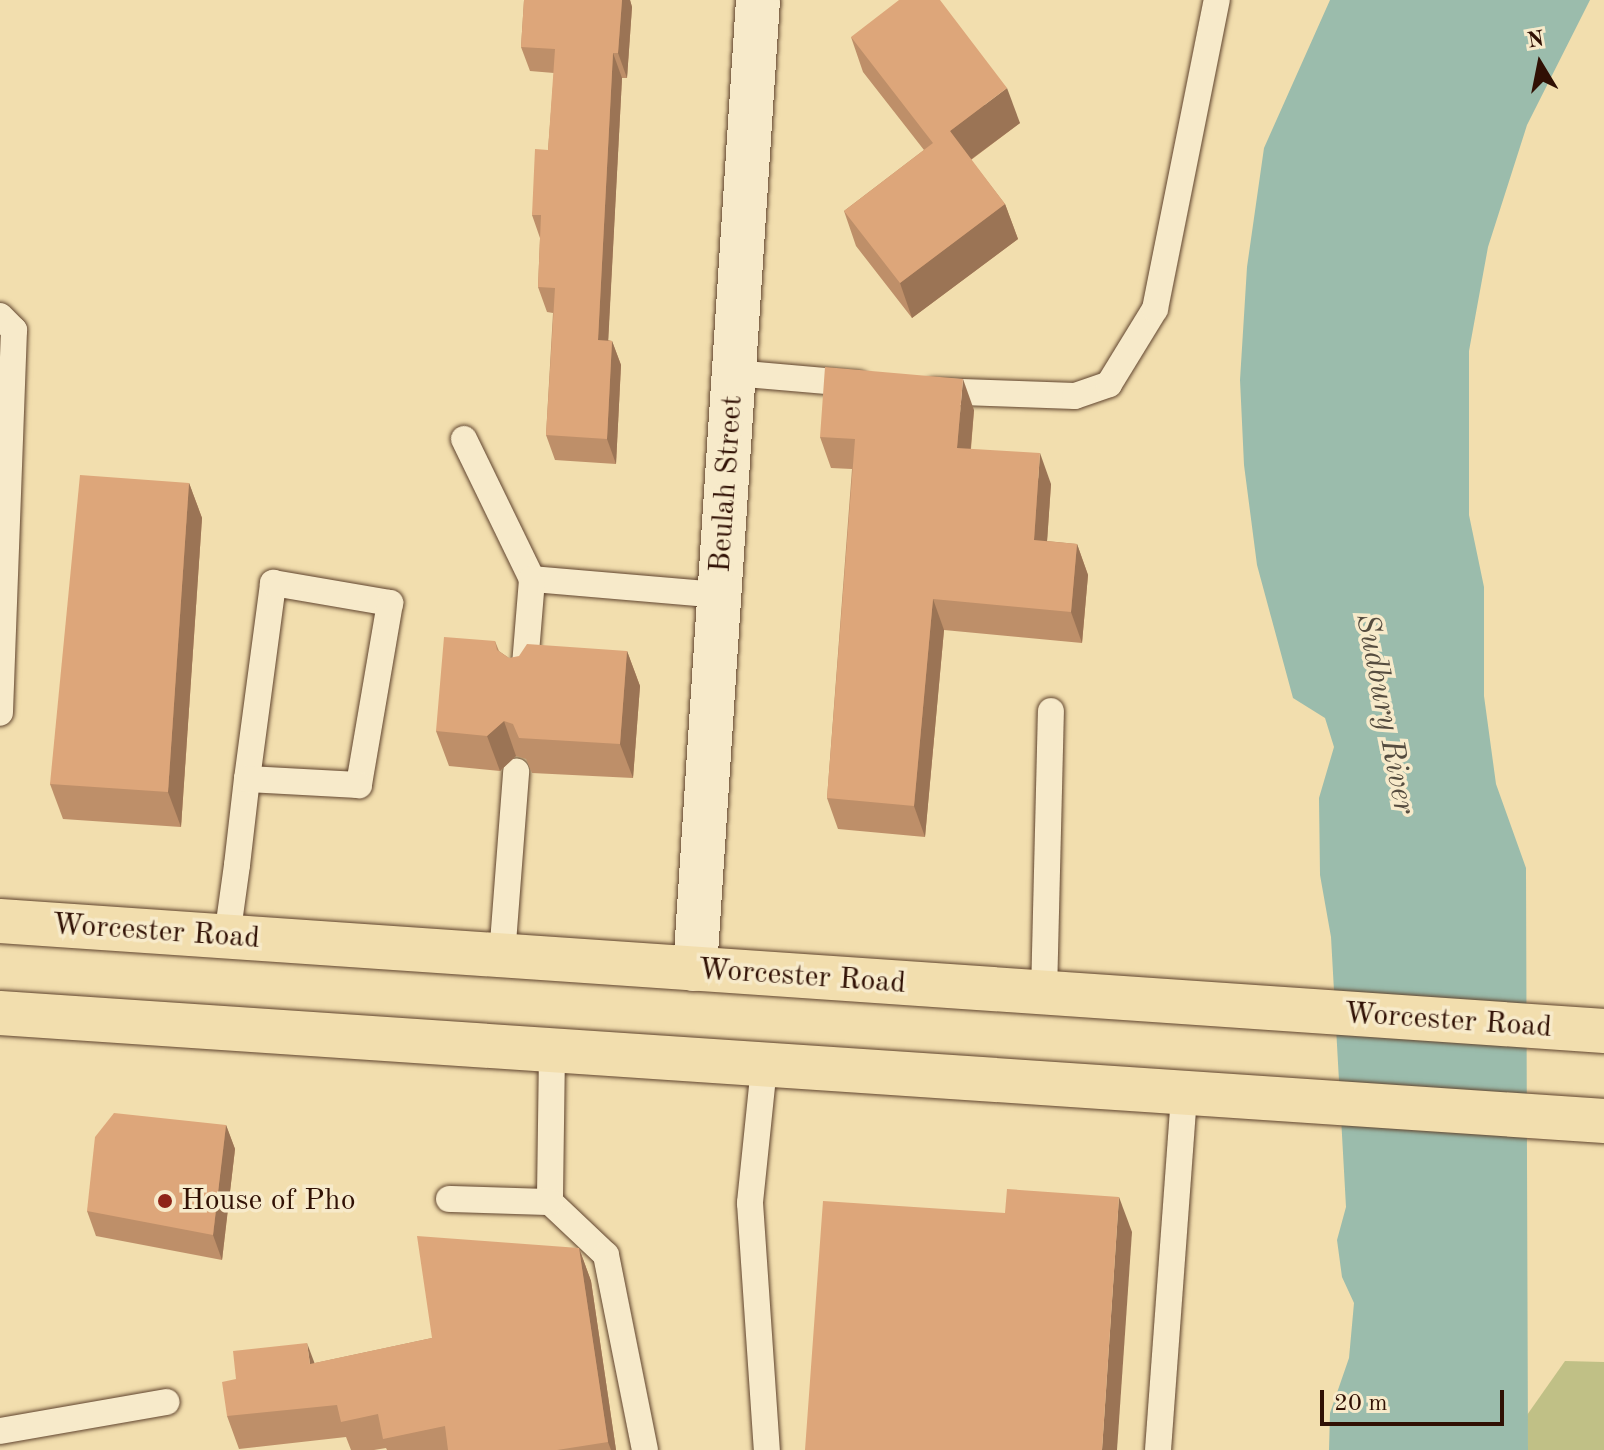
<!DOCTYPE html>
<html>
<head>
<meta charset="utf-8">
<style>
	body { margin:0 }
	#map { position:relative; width:1604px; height:1450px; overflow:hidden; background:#f2deae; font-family:"Old Standard TT",serif }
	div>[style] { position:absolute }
	.green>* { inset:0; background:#c0c086 }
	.water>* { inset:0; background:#9bbcac }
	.roads { filter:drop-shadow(0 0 2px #60442e) drop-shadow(0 0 2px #60442e) }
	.service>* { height:26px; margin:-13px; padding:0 13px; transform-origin:13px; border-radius:13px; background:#f7eaca }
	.minor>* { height:44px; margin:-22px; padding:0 22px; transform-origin:22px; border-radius:22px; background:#f7eaca }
	.trunk>* { height:44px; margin:-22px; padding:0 22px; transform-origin:22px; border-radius:22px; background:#f2deae }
	.wall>* { inset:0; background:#be8f69 }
	.shaded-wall>* { inset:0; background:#9b7455 }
	.building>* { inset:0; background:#dda67a }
	.dots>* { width:22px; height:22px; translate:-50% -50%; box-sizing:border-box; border:4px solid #f7eaca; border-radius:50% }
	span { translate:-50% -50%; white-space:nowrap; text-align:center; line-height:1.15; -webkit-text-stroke:7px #f7eaca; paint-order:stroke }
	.street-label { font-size:30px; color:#301004 }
	.poi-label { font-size:30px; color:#301004 }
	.left { translate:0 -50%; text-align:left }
	.water-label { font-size:32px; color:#554c3f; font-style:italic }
	.north { position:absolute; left:1500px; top:24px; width:80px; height:80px; -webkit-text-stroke:6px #f7eaca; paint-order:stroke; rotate:350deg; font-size:22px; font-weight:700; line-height:32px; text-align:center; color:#301004 }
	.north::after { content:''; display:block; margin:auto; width:28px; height:36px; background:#301004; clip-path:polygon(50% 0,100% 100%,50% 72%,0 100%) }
	.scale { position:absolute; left:1320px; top:1390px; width:184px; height:36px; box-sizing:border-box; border:4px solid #301004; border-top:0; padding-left:10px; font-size:24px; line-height:28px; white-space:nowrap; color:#301004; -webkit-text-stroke:6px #f7eaca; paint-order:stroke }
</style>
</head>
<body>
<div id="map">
	<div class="green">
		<div style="clip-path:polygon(1565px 1361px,1604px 1362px,1604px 1450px,1528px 1450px,1527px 1415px)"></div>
	</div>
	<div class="water">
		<div style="clip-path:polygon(1330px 0,1590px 0,1527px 125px,1488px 247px,1469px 351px,1469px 515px,1484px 587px,1484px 696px,1496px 784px,1526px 868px,1528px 1450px,1329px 1450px,1330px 1413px,1349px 1358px,1354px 1303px,1342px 1277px,1337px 1240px,1346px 1207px,1331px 937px,1320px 875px,1319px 798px,1334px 747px,1325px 718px,1293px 698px,1257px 565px,1244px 465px,1240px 380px,1247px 267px,1264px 148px)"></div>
	</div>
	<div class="roads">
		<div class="service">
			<div style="left:0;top:316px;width:20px;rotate:45deg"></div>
			<div style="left:14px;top:330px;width:383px;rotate:92.1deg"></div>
			<div style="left:734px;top:373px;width:125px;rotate:5deg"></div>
			<div style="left:934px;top:391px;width:141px;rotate:2deg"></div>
			<div style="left:1075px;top:396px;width:36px;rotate:-19deg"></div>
			<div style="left:1109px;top:384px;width:88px;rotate:-58.5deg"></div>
			<div style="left:1155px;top:309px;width:315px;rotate:-78.7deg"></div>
			<div style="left:464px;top:439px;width:156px;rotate:64.1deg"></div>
			<div style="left:532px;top:579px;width:188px;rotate:4.9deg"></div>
			<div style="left:524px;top:677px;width:98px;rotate:-85.3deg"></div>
			<div style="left:227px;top:937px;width:73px;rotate:-82.1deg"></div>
			<div style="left:237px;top:865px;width:87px;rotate:-83.4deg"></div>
			<div style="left:247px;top:779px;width:198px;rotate:-82.4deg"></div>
			<div style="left:273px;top:583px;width:119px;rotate:9.7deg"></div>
			<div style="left:390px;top:603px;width:185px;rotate:99.7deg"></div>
			<div style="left:359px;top:785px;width:112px;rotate:-176.9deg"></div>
			<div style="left:502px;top:956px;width:185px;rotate:-85.6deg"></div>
			<div style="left:1044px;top:994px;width:283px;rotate:-88.6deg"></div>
			<div style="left:552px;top:1052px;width:150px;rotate:90.8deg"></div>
			<div style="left:550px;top:1202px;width:77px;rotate:43.4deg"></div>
			<div style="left:606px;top:1255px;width:199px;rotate:78.7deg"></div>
			<div style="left:764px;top:1067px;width:137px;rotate:95.9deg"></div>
			<div style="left:750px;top:1203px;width:248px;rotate:86.1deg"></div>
			<div style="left:449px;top:1199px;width:101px;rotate:1.7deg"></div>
			<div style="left:0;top:1431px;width:169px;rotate:-9.9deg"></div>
			<div style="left:1158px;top:1450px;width:358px;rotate:-85.8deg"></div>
		</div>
		<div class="minor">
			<div style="left:695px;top:969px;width:971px;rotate:-86.28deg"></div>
		</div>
		<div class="trunk">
			<div style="left:0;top:921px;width:1608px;rotate:3.92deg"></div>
			<div style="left:0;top:1013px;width:1608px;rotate:3.85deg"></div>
		</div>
	</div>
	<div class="wall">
		<div style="clip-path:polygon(524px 0,630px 0,632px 7px,627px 78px,622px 78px,608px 340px,612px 341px,621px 365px,616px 464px,555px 460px,546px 435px,553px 313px,547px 312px,538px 287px,540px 238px,532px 215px,548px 150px,554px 73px,530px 71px,521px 47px)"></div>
		<div style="clip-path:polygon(851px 37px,1020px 123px,971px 160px,1005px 204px,1018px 239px,912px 318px,856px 246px,844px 211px,924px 150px,863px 72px)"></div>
		<div style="clip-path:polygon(974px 410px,971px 449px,1051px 484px,1047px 541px,1077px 544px,1088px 575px,1082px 643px,944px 630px,925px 837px,838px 829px,827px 798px,852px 469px,831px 468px,820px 437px)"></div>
		<div style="clip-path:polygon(189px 483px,202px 518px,181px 827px,63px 819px,50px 784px)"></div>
		<div style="clip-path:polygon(495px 641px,499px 651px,509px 658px,627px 651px,640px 686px,633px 778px,532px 773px,526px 759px,516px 756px,500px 771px,449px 766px,436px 731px)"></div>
		<div style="clip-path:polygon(226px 1125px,235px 1149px,222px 1260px,96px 1236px,87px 1211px)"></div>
		<div style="clip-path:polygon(579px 1248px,591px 1281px,616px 1450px,387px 1450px,386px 1448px,374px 1450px,351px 1450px,346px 1437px,239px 1449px,227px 1416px,315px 1363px,432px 1338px)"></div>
	</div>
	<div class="shaded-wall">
		<div style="clip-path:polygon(622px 0,630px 0,632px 7px,627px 78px,618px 53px)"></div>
		<div style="clip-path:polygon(613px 53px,622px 78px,607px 364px,598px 340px)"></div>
		<div style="clip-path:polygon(1007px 88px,1020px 123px,962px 166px,950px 131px)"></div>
		<div style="clip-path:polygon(1005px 204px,1018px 239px,912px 318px,900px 283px)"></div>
		<div style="clip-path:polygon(612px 341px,621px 365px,616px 464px,607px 439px)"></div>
		<div style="clip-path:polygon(963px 379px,974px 410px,968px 479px,957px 448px)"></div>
		<div style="clip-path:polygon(1040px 453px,1051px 484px,1045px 571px,1034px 540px)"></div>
		<div style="clip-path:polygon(189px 483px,202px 518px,181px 827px,168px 792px)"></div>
		<div style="clip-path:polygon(1077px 544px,1088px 575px,1082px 643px,1071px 612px)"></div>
		<div style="clip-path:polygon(933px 599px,944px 630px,925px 837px,914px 806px)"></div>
		<div style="clip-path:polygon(627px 651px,640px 686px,633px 778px,620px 744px)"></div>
		<div style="clip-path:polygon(504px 721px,516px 756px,500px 771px,487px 736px)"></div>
		<div style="clip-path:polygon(226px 1125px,235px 1149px,222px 1260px,213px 1235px)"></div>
		<div style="clip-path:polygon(1119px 1197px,1132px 1232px,1117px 1450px,1102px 1450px)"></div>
		<div style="clip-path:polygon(579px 1248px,591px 1281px,616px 1450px,611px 1450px,608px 1442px)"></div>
		<div style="clip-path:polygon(307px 1343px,319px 1375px,310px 1364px)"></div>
	</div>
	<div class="building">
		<div style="clip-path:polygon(524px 0,622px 0,618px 53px,613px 53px,598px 340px,612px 341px,607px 439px,546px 435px,555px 288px,538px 287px,541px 215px,532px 215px,535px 149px,548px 150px,555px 49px,521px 47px)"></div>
		<div style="clip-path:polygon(899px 0,940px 0,1007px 88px,950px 131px,1005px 204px,900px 283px,844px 211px,933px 143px,851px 37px)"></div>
		<div style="clip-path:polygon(825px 367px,963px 379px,957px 448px,1040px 453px,1034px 540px,1077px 544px,1071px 612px,933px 599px,914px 806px,827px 798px,855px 439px,820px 437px)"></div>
		<div style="clip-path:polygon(80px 475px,189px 483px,168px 792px,50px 784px)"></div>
		<div style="clip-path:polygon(444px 637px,495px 641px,497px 650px,509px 658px,519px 656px,527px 644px,627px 651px,620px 744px,519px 738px,513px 724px,504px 721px,487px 736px,436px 731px)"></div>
		<div style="clip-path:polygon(114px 1113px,226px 1125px,213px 1235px,87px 1211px,95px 1137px)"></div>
		<div style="clip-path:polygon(1007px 1189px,1119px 1197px,1102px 1450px,805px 1450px,823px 1201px,1005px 1213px)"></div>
		<div style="clip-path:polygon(417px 1236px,579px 1248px,608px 1442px,557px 1450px,448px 1450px,445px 1426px,383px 1439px,378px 1414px,341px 1422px,337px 1405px,227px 1416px,222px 1382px,236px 1379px,233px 1351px,307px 1343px,310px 1364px,432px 1338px)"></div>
	</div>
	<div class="dots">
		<div style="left:165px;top:1201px;background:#8f2418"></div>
	</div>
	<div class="street-label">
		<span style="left:727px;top:484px;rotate:-86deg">Beulah Street</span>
		<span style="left:156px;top:932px;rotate:4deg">Worcester Road</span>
		<span style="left:802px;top:977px;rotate:4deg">Worcester Road</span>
		<span style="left:1448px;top:1021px;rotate:4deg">Worcester Road</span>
	</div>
	<div class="poi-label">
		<span class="left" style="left:181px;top:1201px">House of Pho</span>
	</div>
	<div class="water-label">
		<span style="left:1384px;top:714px;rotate:79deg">Sudbury River</span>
	</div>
	<div class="north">N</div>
	<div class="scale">20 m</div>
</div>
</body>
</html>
